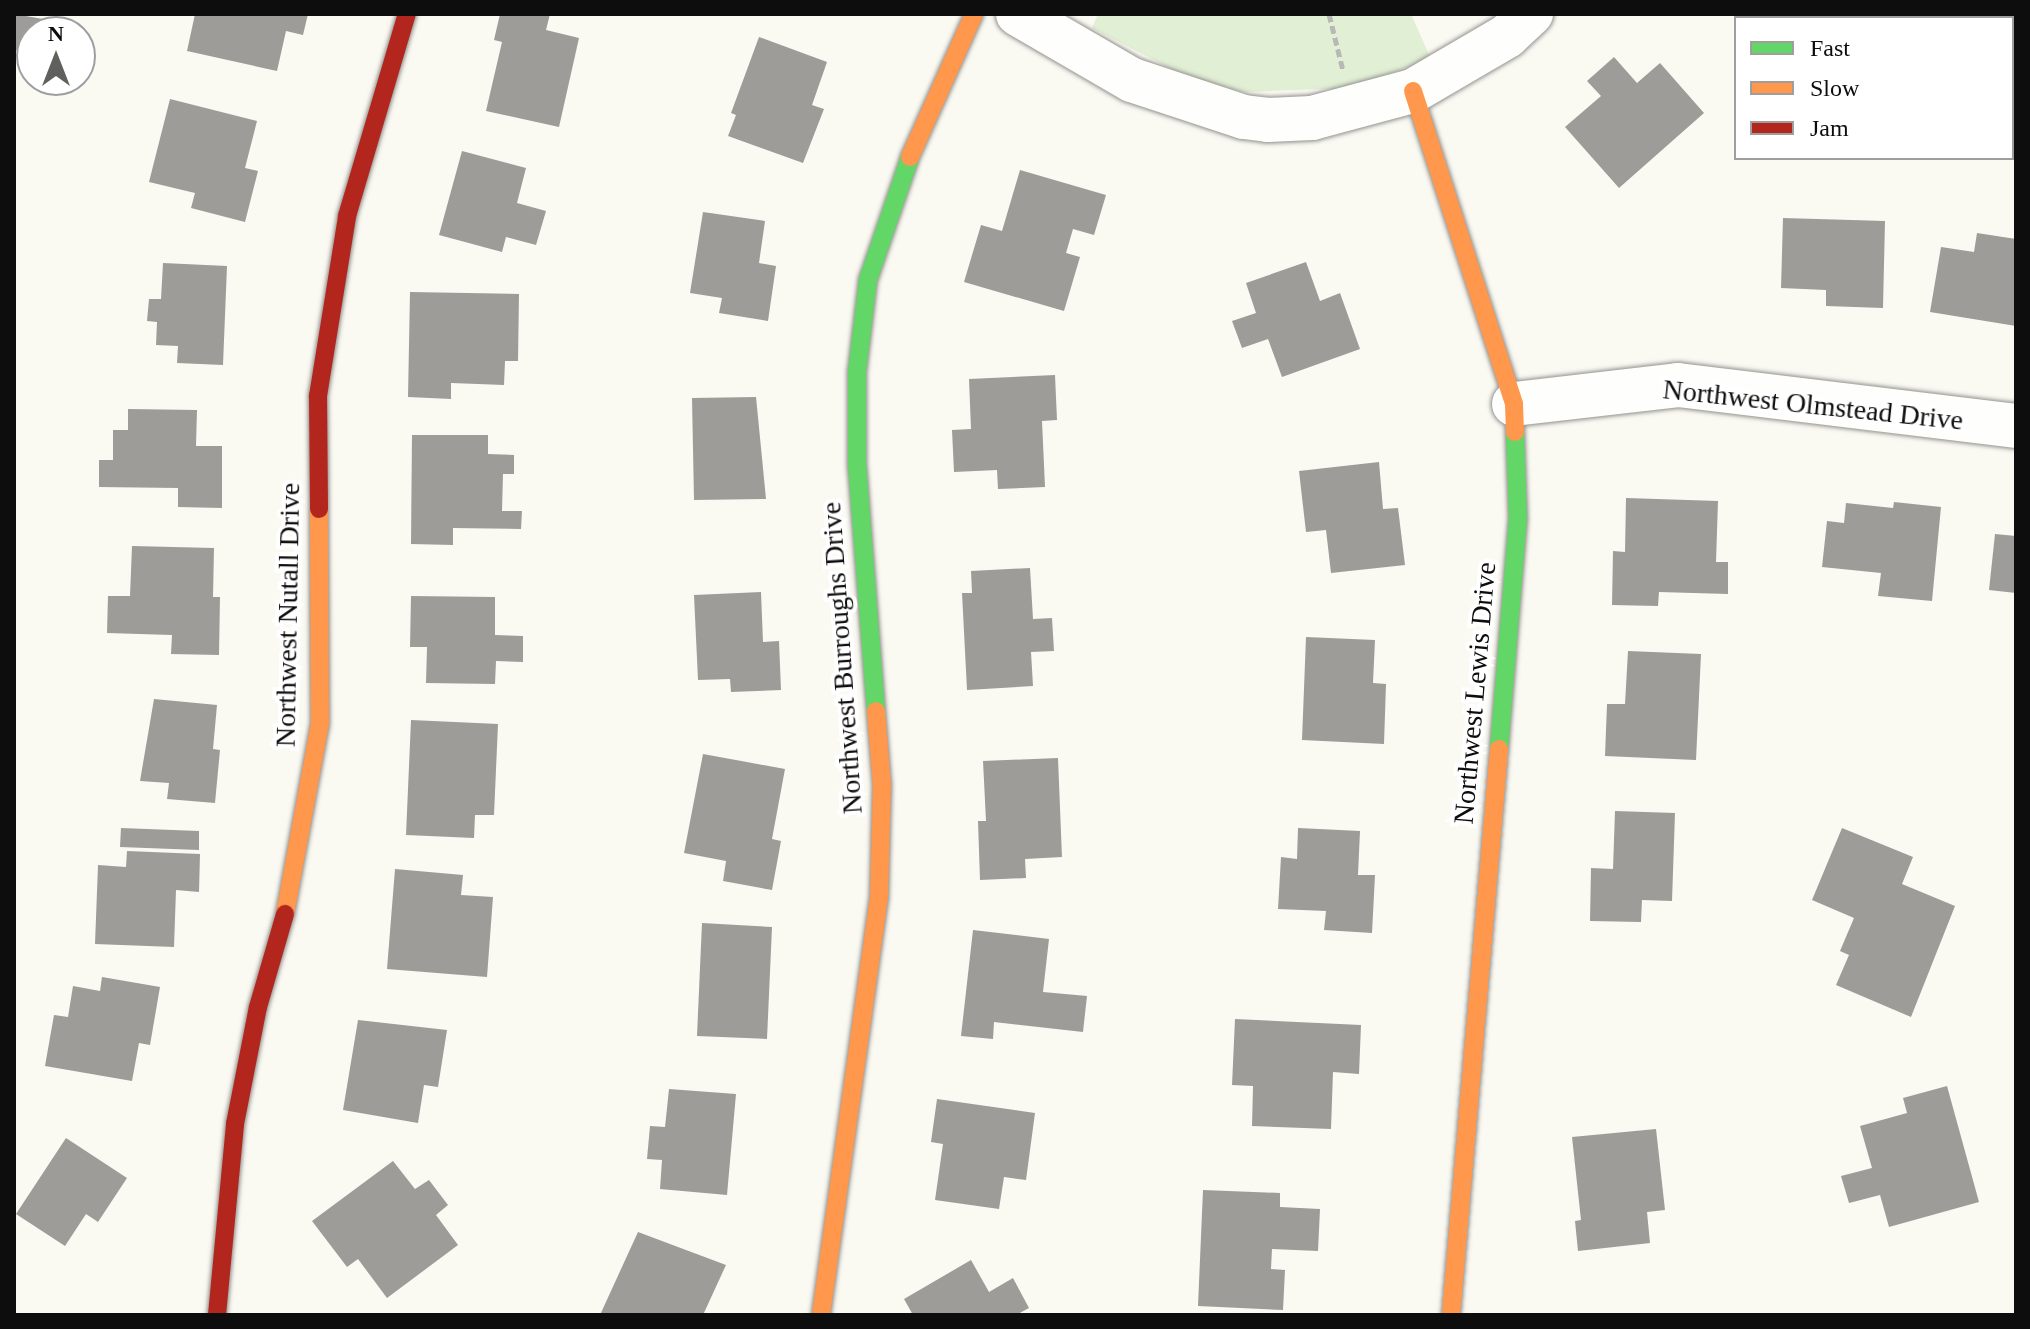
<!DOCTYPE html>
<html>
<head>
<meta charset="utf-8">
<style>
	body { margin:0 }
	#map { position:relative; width:2030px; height:1329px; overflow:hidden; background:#faf9f2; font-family:Georgia,serif }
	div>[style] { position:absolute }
	.green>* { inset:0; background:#e1efd4 }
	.building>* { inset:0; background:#9d9c98 }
	.path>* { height:5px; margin-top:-2.5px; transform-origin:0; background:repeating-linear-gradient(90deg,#b8b8b6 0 8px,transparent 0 12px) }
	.roads { filter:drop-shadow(0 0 2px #949390) drop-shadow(0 0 2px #949390) }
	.street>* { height:44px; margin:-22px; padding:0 22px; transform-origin:22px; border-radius:22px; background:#fefefd }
	.fast>* { height:18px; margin:-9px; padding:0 9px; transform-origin:9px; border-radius:9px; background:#63d668 }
	.slow>* { height:18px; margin:-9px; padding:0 9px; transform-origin:9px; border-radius:9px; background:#ff974d }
	.jam>* { height:18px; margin:-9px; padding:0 9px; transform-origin:9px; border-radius:9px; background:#b3261e }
	span { translate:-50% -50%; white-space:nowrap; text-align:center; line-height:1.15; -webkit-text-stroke:8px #fff; paint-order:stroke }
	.street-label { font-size:28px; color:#0d0d0d }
	.frame { position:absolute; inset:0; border:16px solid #0d0d0d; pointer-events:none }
	.legend { position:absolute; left:1734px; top:16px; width:280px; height:144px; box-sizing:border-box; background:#fff; border:2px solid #9e9e9e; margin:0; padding:10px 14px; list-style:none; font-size:24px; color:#0d0d0d }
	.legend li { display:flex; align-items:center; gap:16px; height:40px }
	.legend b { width:40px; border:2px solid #9e9e9e }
	.north { position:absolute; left:16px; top:16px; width:80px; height:80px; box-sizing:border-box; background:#fff; border:2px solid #9e9e9e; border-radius:50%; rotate:0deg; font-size:22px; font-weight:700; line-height:32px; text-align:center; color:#0d0d0d }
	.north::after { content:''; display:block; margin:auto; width:28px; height:36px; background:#60605d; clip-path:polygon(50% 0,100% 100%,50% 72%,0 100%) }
</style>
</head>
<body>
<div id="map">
	<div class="green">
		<div style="clip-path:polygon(1098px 14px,1411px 14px,1431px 59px,1349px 88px,1246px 92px,1193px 80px,1092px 28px)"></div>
	</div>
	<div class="building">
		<div style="clip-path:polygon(14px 14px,49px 20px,48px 32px,32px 32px,32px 53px,14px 50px)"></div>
		<div style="clip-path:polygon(195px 14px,308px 14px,303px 35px,286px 31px,277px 71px,187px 51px)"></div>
		<div style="clip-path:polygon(500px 14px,550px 14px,546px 30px,579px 38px,559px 127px,486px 111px,502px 42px,494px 40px)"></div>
		<div style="clip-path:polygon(1747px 14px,1846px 14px,1847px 18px,1748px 18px)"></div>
		<div style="clip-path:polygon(1912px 14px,2010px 14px,1911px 18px)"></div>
		<div style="clip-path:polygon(759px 37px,827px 62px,812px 105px,824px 109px,803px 163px,728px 136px,736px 115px,731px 113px)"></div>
		<div style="clip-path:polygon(1614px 57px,1637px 83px,1660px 63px,1704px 113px,1619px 188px,1565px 127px,1601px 96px,1587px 81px)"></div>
		<div style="clip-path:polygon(170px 99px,257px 121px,245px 168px,258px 171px,245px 222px,191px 208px,195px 193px,149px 182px)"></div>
		<div style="clip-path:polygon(462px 151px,526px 168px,517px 203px,546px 211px,536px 245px,506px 237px,502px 252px,439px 235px)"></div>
		<div style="clip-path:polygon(1020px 170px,1106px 195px,1094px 235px,1073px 229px,1066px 253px,1080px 257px,1064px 311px,964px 282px,981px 225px,1002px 231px)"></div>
		<div style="clip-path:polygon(703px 212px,765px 221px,759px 263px,776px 266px,768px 321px,719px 313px,722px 298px,690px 293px)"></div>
		<div style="clip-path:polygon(1783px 218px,1885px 221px,1883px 308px,1826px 306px,1826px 290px,1781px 288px)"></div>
		<div style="clip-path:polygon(1977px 233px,2016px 239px,2016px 326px,1930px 312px,1941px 247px,1974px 252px)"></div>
		<div style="clip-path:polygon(1306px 262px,1320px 301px,1340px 293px,1360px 349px,1282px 377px,1268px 339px,1242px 348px,1232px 321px,1256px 313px,1246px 283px)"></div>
		<div style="clip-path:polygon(163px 263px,227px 266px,223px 365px,177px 363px,178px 346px,156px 345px,157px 322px,147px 321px,149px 299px,161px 299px)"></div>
		<div style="clip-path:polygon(410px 292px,519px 294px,518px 361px,505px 361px,504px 385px,451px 383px,451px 399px,408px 397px)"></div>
		<div style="clip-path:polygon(1055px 375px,1057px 420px,1042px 421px,1045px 487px,998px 489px,997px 470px,954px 472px,952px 430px,971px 429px,969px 379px)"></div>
		<div style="clip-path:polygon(756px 397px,766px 499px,694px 500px,692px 398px)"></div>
		<div style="clip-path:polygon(128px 409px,197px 410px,196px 446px,222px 446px,222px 508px,178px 507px,178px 488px,99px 487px,99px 460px,113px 460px,113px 430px,128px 430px)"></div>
		<div style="clip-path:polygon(412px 435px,488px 435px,488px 454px,514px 455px,514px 474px,503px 474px,502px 511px,522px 511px,521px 529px,453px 528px,453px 545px,411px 544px)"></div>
		<div style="clip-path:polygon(1379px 462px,1383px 509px,1398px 508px,1405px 565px,1331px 573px,1326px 530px,1306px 532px,1299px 471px)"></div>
		<div style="clip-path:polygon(1626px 498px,1718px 501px,1716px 562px,1728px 562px,1728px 594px,1659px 592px,1658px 606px,1612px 605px,1613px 551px,1625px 552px)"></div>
		<div style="clip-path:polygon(1894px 502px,1941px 507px,1932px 601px,1878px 596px,1881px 573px,1822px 567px,1827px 521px,1844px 523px,1846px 503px,1893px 508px)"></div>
		<div style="clip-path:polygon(1995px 534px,2016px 536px,2016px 593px,1989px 590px)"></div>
		<div style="clip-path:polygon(132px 546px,214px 548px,213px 597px,220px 597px,219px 655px,171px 654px,172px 635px,107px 633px,108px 596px,130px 596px)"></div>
		<div style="clip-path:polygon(1030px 568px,1033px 619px,1052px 618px,1054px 651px,1031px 652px,1033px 686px,967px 690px,962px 593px,972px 593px,971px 571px)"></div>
		<div style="clip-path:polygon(761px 592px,763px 642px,779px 641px,781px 690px,731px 692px,730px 679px,698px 680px,694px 595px)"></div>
		<div style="clip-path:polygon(411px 596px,495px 597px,495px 635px,523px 636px,523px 662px,496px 661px,495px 684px,426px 683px,427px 647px,410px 647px)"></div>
		<div style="clip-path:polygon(1306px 637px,1375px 640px,1373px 683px,1386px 684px,1384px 744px,1302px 740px)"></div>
		<div style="clip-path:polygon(1628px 651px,1701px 654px,1696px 760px,1605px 756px,1607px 704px,1625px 704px)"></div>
		<div style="clip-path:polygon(154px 699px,217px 705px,213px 749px,220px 750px,215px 803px,167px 799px,169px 783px,140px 781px)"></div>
		<div style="clip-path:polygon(411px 720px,498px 724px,494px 815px,475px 815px,474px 838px,406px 835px)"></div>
		<div style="clip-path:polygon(703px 754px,785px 769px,772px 839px,781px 841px,772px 890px,723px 881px,726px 861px,684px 853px)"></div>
		<div style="clip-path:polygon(1058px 758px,1062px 857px,1025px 859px,1026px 878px,980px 880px,978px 821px,986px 821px,983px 761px)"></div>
		<div style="clip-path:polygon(1615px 811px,1675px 813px,1672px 901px,1642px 900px,1641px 922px,1590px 921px,1591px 868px,1613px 869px)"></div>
		<div style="clip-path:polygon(121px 828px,199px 831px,199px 850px,120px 847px)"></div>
		<div style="clip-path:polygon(1298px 828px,1360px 831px,1358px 875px,1375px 875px,1372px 933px,1324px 930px,1326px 911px,1278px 909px,1281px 857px,1297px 859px)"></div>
		<div style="clip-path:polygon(1842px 828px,1913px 857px,1902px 884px,1955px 906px,1911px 1017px,1836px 985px,1849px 955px,1840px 951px,1854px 918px,1812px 900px)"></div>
		<div style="clip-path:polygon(127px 851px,200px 854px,199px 892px,176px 890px,174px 947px,95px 944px,98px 865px,126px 867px)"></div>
		<div style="clip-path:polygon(395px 869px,463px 875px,461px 895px,493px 897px,487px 977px,387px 969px)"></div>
		<div style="clip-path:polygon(702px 923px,772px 927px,767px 1039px,697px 1036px)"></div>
		<div style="clip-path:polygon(973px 930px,1049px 939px,1043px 992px,1087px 996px,1083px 1032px,994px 1022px,993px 1039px,961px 1036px)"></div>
		<div style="clip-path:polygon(102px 977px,160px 987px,150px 1045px,139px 1043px,132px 1081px,45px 1066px,54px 1015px,68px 1017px,73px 986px,100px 991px)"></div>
		<div style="clip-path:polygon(1235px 1019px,1361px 1025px,1359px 1074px,1333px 1072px,1331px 1129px,1252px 1126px,1253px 1086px,1232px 1085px)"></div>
		<div style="clip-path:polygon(358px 1020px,447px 1030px,438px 1087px,424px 1085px,418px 1123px,343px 1110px)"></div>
		<div style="clip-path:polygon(1947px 1086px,1979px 1202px,1889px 1227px,1880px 1195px,1849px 1203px,1841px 1176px,1872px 1168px,1860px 1126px,1907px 1113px,1903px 1098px)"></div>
		<div style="clip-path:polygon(669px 1089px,736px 1094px,727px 1195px,660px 1189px,662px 1160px,647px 1159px,650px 1126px,665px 1127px)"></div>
		<div style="clip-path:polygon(937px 1099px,1035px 1113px,1026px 1180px,1004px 1177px,999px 1209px,935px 1200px,943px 1144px,931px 1142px)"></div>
		<div style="clip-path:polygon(1656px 1129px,1665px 1210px,1647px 1212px,1650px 1243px,1578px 1251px,1575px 1221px,1581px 1220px,1572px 1137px)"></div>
		<div style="clip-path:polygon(66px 1138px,127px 1178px,98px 1222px,86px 1214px,65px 1246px,16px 1214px)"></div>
		<div style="clip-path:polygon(393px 1161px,415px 1189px,429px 1180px,448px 1205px,436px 1215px,458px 1245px,387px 1298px,358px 1259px,347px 1267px,312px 1221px)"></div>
		<div style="clip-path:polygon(1203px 1190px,1280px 1193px,1280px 1207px,1320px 1209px,1318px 1251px,1272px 1249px,1271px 1269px,1285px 1270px,1283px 1310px,1198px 1306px)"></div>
		<div style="clip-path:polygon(638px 1232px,726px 1265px,703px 1315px,600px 1315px)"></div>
		<div style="clip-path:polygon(971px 1260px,989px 1292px,1013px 1278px,1029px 1308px,1016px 1315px,913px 1315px,904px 1299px)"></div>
	</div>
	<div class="path">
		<div style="left:1329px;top:14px;width:58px;rotate:76deg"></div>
	</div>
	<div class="roads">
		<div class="street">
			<div style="left:1018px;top:14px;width:132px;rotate:30.1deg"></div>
			<div style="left:1132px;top:80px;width:118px;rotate:18.3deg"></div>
			<div style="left:1244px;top:117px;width:24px;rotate:7deg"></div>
			<div style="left:1268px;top:120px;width:44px;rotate:-2.6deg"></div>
			<div style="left:1312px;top:118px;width:105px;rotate:-15deg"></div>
			<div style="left:1413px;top:91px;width:109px;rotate:-30.3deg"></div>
			<div style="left:1507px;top:36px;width:33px;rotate:-43deg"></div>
			<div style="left:1514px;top:404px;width:165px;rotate:-6.6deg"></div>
			<div style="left:1678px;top:385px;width:340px;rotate:6.9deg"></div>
		</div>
		<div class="fast">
			<div style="left:876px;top:711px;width:246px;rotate:-94.4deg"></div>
			<div style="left:857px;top:466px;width:94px;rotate:-90deg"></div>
			<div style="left:857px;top:372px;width:93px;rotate:-83.2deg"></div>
			<div style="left:868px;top:280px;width:130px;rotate:-71.1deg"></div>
			<div style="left:1499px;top:749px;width:231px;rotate:-85.3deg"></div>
			<div style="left:1518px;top:519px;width:87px;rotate:-92deg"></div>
		</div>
		<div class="slow">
			<div style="left:1413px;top:91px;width:329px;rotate:72.1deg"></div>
			<div style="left:1514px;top:404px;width:28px;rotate:88deg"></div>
			<div style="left:910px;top:157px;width:157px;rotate:-65.9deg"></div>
			<div style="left:285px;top:914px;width:193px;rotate:-79.6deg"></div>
			<div style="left:320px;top:724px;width:215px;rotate:-90.3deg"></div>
			<div style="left:821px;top:1315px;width:421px;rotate:-82.1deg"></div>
			<div style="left:879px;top:898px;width:112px;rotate:-88.5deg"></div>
			<div style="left:882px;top:786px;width:75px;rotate:-94.6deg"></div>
			<div style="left:1451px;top:1315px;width:568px;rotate:-85.15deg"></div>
		</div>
		<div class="jam">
			<div style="left:319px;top:509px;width:113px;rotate:-90.5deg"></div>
			<div style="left:318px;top:396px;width:182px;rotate:-80.8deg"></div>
			<div style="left:347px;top:216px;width:211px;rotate:-73.5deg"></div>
			<div style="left:217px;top:1315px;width:192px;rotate:-84.6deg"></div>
			<div style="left:235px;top:1124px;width:119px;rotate:-78.9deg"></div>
			<div style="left:258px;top:1007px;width:97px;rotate:-73.8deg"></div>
		</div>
	</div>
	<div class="street-label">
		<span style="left:1813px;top:405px;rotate:6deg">Northwest Olmstead Drive</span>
		<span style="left:288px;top:615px;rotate:-89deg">Northwest Nutall Drive</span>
		<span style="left:842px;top:658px;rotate:-94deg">Northwest Burroughs Drive</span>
		<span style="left:1475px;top:693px;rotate:-85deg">Northwest Lewis Drive</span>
	</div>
	<div class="frame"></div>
	<ul class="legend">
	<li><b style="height:10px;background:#63d668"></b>Fast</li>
	<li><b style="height:10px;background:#ff974d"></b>Slow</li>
	<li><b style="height:10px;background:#b3261e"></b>Jam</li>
	</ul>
	<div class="north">N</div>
</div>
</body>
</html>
